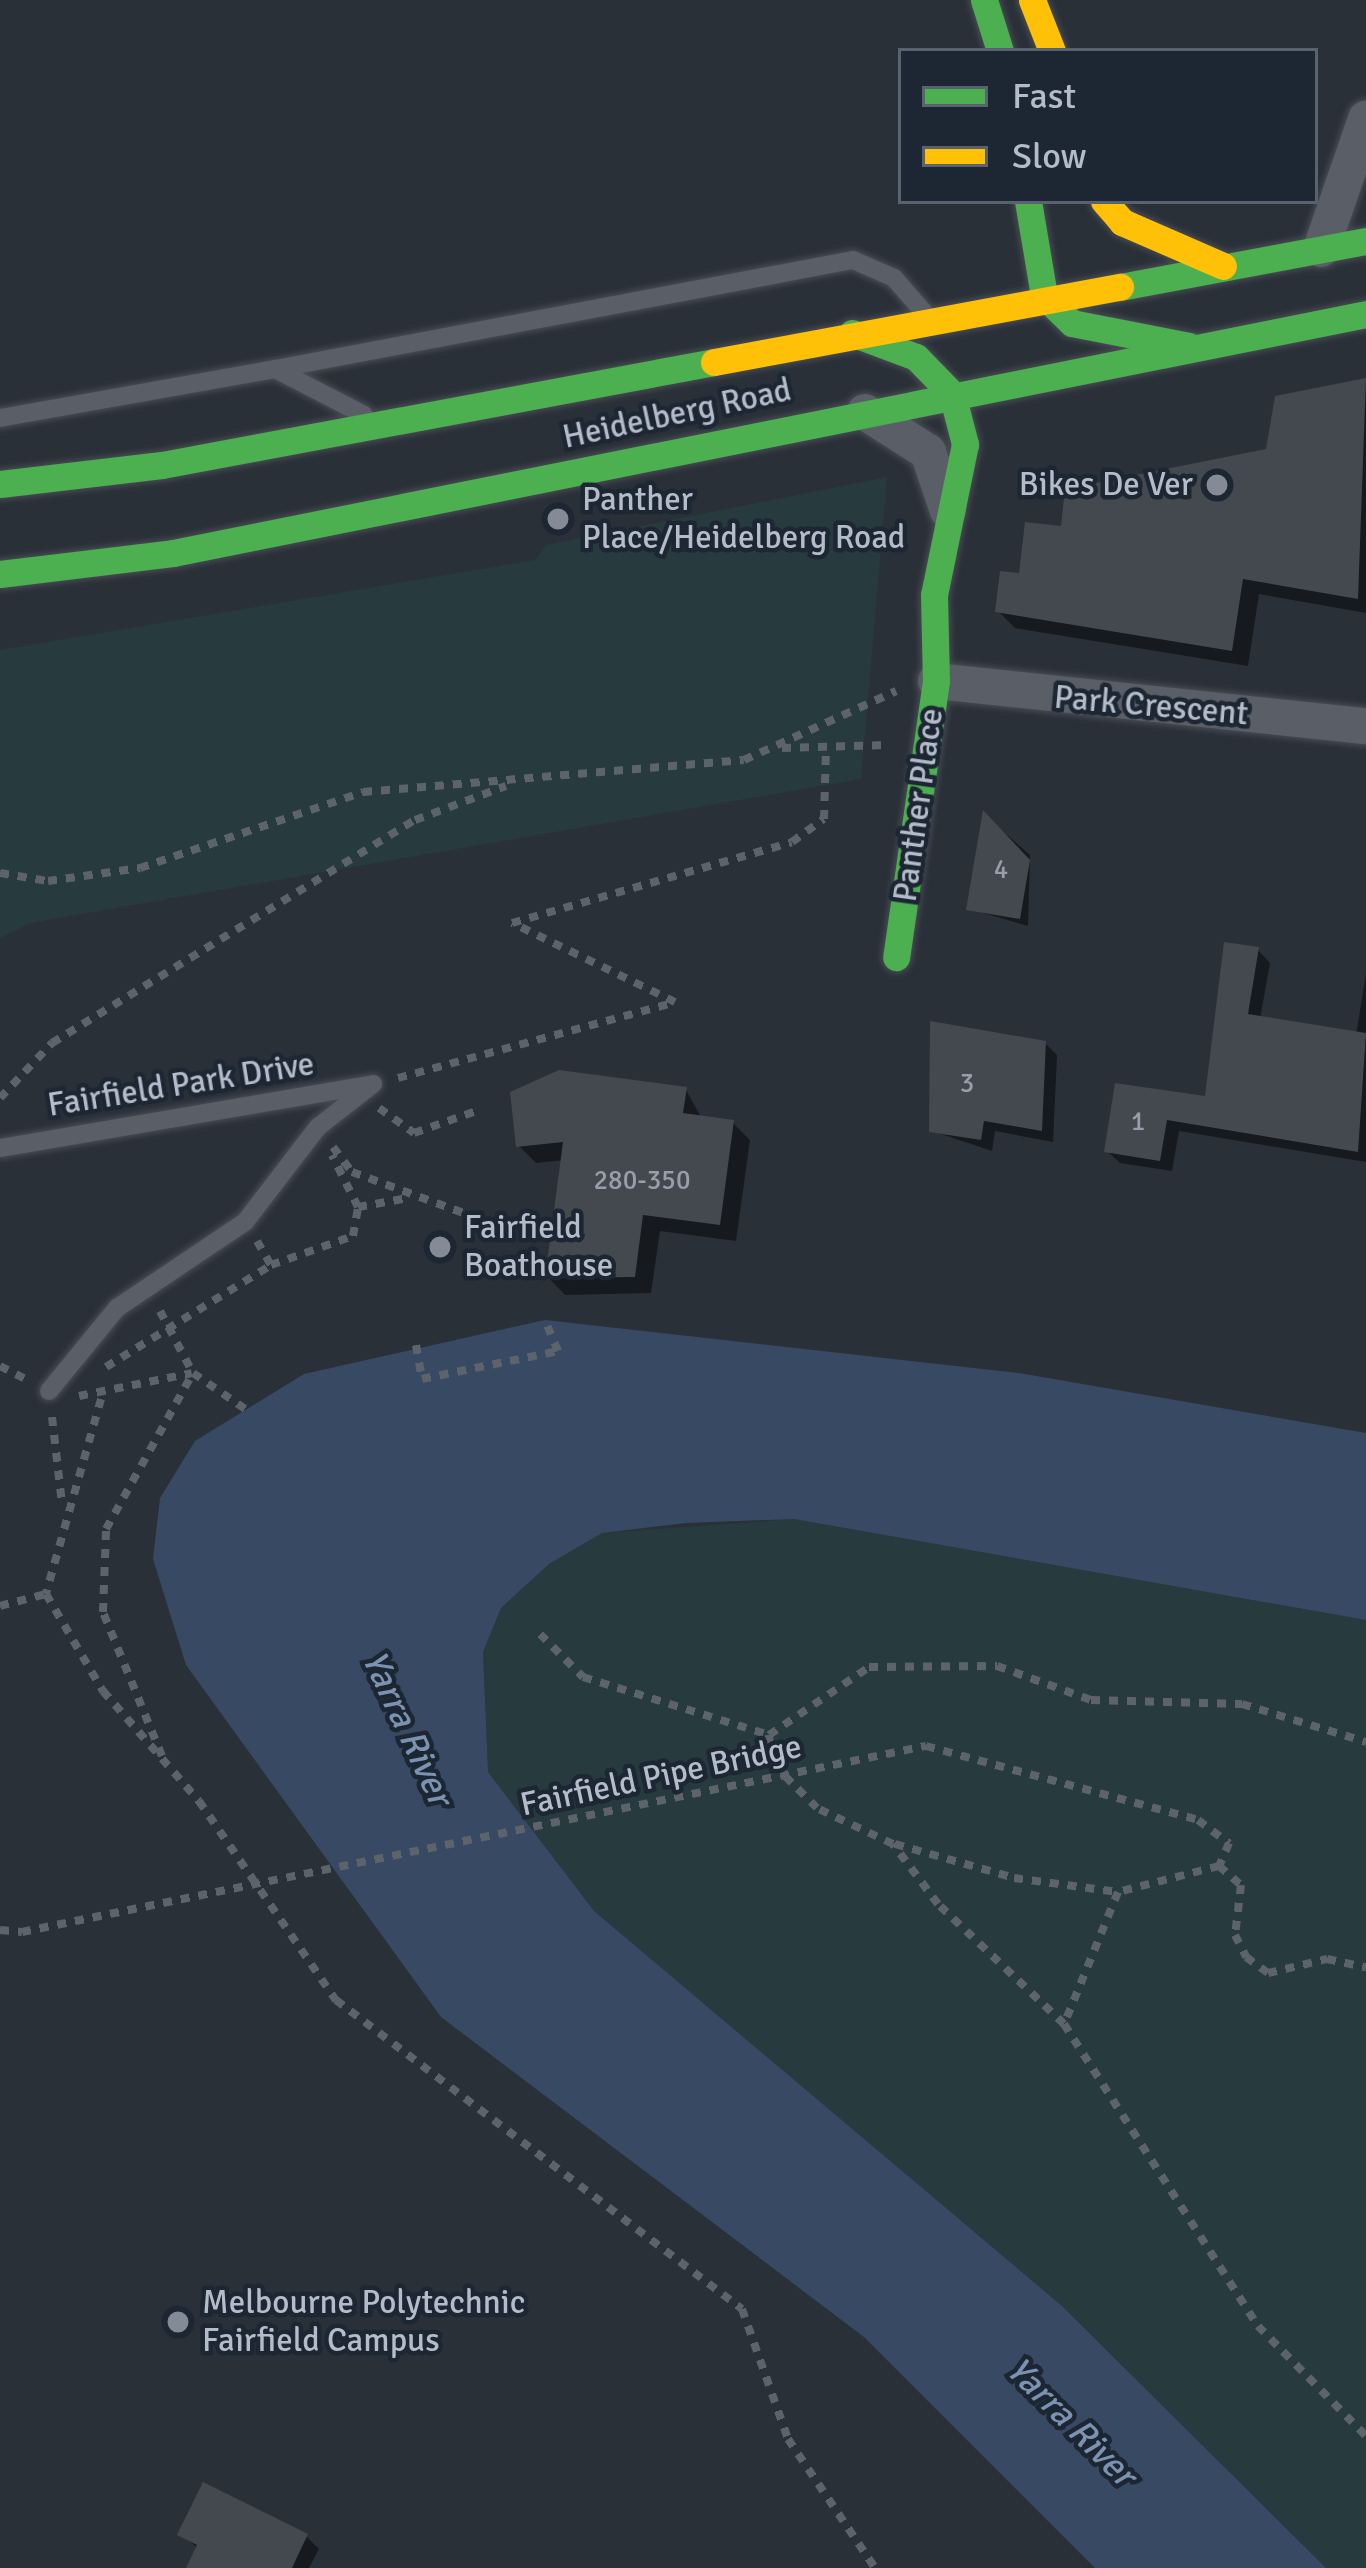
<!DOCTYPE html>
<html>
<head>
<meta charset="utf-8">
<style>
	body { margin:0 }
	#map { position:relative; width:1366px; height:2568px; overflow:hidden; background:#2a3038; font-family:Signika,sans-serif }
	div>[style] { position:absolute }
	.green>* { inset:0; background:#273a3e }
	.water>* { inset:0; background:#384963 }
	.shadow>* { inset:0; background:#0007 }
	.building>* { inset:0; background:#444950 }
	.path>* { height:8px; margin-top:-4px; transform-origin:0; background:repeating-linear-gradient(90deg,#5d636a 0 9px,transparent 0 18px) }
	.roads { filter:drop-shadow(0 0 3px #484c53) drop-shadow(0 0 3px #484c53) }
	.lane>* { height:18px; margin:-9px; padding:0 9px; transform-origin:9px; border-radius:9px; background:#5a5e66 }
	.street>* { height:36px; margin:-18px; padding:0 18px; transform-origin:18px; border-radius:18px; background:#5a5e66 }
	.fast>* { height:27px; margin:-13.5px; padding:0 13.5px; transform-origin:13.5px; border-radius:13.5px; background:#4caf50 }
	.slow>* { height:27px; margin:-13.5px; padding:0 13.5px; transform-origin:13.5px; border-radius:13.5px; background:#ffc107 }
	.path-bridge>* { height:8px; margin-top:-4px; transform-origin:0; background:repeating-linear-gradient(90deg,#5d636a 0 9px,transparent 0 18px) }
	.dots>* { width:33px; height:33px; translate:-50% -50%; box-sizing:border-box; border:6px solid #1d2633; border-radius:50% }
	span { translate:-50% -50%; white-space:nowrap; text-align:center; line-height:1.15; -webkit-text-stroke:9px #1d2633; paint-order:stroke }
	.number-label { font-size:27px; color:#989fab }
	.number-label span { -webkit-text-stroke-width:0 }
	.street-label { font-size:33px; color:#b4bcc9 }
	.poi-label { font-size:33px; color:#b4bcc9 }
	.right { translate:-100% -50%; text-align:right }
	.left { translate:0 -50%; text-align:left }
	.water-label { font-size:36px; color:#7c92b1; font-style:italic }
	.legend { position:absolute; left:898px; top:48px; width:420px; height:156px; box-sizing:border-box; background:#1d2633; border:3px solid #59626f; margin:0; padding:15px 21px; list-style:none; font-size:36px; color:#b4bcc9 }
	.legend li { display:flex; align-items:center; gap:24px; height:60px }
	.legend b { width:60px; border:3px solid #59626f }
</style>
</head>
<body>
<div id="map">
	<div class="green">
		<div style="clip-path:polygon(887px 477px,861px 779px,30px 923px,0 938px,0 650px,535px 560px,546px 545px)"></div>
		<div style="clip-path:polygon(794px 1519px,1366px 1620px,1366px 2568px,1326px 2568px,1062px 2306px,594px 1911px,488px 1772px,483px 1652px,501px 1608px,549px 1564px,602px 1533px)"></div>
	</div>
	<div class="water">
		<div style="clip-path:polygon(545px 1320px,1019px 1373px,1366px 1433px,1366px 1620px,794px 1519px,686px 1523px,602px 1533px,549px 1564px,501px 1608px,483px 1652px,488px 1772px,594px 1911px,1062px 2306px,1326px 2568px,1095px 2568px,864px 2337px,441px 2017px,186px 1665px,153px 1559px,160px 1498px,195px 1441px,304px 1374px)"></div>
	</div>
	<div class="shadow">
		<div style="clip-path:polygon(1366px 381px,1366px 613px,1259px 594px,1248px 666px,1015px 628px,998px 611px,1064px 529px,1268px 452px,1278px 399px)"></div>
		<div style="clip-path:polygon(985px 816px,1030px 855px,1028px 926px,969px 909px)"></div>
		<div style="clip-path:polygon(1258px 950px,1270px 963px,1260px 1019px,1356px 1035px,1366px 974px,1366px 1162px,1179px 1131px,1172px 1171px,1120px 1163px,1107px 1151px,1208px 1099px)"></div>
		<div style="clip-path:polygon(1045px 1043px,1057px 1055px,1053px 1142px,995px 1131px,992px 1151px,932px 1131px)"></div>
		<div style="clip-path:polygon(686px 1090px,702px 1119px,733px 1123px,750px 1140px,736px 1241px,660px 1231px,651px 1293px,565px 1295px,548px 1277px,564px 1160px,536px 1163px,519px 1146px)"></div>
		<div style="clip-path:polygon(181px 2534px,307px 2537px,319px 2549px,309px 2568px,189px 2568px,199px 2549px)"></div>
	</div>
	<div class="building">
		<div style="clip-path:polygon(1366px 378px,1358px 599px,1243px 579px,1232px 651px,995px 612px,1000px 571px,1019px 573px,1025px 522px,1061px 526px,1065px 489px,1266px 449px,1275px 396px)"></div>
		<div style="clip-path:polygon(983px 810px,1030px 860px,1020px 919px,966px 910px)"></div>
		<div style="clip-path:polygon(1224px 942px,1259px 947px,1248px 1014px,1366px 1033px,1358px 1152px,1167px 1120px,1160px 1161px,1104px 1152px,1115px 1083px,1205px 1096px)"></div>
		<div style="clip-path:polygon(930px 1021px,1046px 1041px,1042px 1131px,984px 1121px,981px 1140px,929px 1132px)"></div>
		<div style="clip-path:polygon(559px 1070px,687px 1087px,683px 1113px,734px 1120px,720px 1225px,643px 1215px,635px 1277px,545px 1278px,563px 1142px,516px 1147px,510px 1092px)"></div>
		<div style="clip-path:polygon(203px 2482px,308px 2534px,292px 2568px,186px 2568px,197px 2545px,177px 2535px)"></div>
	</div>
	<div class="path">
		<div style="left:782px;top:748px;width:105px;rotate:-1.6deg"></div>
		<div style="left:0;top:873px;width:49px;rotate:9.5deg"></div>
		<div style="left:48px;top:881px;width:93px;rotate:-8deg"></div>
		<div style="left:140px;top:868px;width:236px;rotate:-18.8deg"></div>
		<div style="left:363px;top:792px;width:382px;rotate:-4.8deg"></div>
		<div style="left:744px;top:760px;width:167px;rotate:-24.4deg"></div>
		<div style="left:398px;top:1078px;width:287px;rotate:-15.3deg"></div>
		<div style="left:675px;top:1002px;width:181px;rotate:-154.1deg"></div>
		<div style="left:512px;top:923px;width:291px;rotate:-16.1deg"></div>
		<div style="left:792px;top:842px;width:39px;rotate:-36deg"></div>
		<div style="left:824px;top:819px;width:70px;rotate:-88.4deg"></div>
		<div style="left:0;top:1098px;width:76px;rotate:-46.6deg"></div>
		<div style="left:52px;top:1043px;width:426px;rotate:-31.6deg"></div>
		<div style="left:415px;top:820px;width:97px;rotate:-20.5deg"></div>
		<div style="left:379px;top:1108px;width:43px;rotate:35.5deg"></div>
		<div style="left:414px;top:1133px;width:69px;rotate:-19.5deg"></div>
		<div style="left:333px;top:1147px;width:31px;rotate:53deg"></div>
		<div style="left:352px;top:1172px;width:182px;rotate:20.2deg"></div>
		<div style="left:358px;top:1207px;width:51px;rotate:-10.2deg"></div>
		<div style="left:257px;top:1241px;width:28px;rotate:60deg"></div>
		<div style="left:160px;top:1311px;width:70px;rotate:62deg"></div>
		<div style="left:193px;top:1373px;width:67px;rotate:34.6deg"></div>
		<div style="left:416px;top:1345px;width:35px;rotate:80deg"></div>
		<div style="left:422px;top:1379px;width:139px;rotate:-11.6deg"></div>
		<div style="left:558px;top:1351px;width:34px;rotate:-113deg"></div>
		<div style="left:0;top:1366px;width:28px;rotate:27deg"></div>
		<div style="left:106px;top:1367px;width:194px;rotate:-31.7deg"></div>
		<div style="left:271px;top:1265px;width:87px;rotate:-19.5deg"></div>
		<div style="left:353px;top:1236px;width:29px;rotate:-80deg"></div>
		<div style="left:358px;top:1207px;width:58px;rotate:-116.6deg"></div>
		<div style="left:79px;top:1396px;width:115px;rotate:-11.5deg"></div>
		<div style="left:101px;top:1399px;width:203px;rotate:105.8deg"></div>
		<div style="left:46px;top:1594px;width:113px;rotate:59.6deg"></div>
		<div style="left:103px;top:1691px;width:146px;rotate:48.9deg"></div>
		<div style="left:199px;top:1801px;width:242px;rotate:55.5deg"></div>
		<div style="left:336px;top:2000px;width:510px;rotate:37.27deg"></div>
		<div style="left:742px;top:2309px;width:138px;rotate:70.5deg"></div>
		<div style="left:788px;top:2439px;width:156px;rotate:56deg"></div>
		<div style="left:52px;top:1417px;width:87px;rotate:83.4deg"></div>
		<div style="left:0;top:1606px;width:48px;rotate:-14.6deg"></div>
		<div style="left:540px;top:1634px;width:61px;rotate:45deg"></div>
		<div style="left:583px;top:1677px;width:195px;rotate:17.3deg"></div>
		<div style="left:162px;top:1756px;width:156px;rotate:-112.3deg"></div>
		<div style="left:103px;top:1612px;width:83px;rotate:-87.9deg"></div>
		<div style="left:106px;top:1529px;width:179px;rotate:-60.9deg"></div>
		<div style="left:1229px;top:1843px;width:25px;rotate:113deg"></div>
		<div style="left:1219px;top:1866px;width:29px;rotate:41deg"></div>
		<div style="left:1241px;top:1885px;width:50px;rotate:96.8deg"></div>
		<div style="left:1235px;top:1935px;width:25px;rotate:63deg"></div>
		<div style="left:1246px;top:1957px;width:27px;rotate:36deg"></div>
		<div style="left:1268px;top:1973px;width:61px;rotate:-13.3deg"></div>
		<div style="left:1327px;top:1959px;width:40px;rotate:12deg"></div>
		<div style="left:895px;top:1844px;width:124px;rotate:15.9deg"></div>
		<div style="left:1014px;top:1878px;width:105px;rotate:7.7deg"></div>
		<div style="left:1219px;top:1866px;width:104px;rotate:165.6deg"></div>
		<div style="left:1118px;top:1892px;width:143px;rotate:112.2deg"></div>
		<div style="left:1064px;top:2024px;width:359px;rotate:57.3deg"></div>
		<div style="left:1258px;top:2326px;width:154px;rotate:45.5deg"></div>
		<div style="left:0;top:1930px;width:22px;rotate:5deg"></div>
		<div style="left:1064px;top:2024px;width:174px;rotate:-136.4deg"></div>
		<div style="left:938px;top:1904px;width:75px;rotate:-126.9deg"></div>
		<div style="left:893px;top:1844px;width:84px;rotate:-154.7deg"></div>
		<div style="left:817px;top:1808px;width:65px;rotate:-135deg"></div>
		<div style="left:771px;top:1762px;width:27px;rotate:-94deg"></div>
		<div style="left:769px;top:1735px;width:121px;rotate:-34.2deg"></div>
		<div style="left:869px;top:1667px;width:128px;rotate:-0.4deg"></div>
		<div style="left:997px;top:1666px;width:100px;rotate:19.9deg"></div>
		<div style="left:1091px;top:1700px;width:151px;rotate:1.5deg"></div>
		<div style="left:1242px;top:1704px;width:130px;rotate:17deg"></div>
	</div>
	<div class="roads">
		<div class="lane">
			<div style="left:275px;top:369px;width:588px;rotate:-10.68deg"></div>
			<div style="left:853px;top:260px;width:45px;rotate:23.7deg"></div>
			<div style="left:894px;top:278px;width:52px;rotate:48.9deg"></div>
			<div style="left:0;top:418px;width:279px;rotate:-10.1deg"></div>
			<div style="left:275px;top:369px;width:100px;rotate:27.3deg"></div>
			<div style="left:0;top:1148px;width:373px;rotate:-9.7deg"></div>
			<div style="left:49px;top:1391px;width:107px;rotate:-50.7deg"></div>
			<div style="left:117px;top:1308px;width:154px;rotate:-33.9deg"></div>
			<div style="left:245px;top:1222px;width:120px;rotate:-52.5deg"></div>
			<div style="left:318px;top:1127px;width:70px;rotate:-38deg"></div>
		</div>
		<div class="street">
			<div style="left:1321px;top:249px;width:138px;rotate:-70.9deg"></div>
			<div style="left:865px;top:412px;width:75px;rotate:32.4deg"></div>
			<div style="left:928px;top:452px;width:62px;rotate:71.3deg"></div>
			<div style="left:936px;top:681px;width:432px;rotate:6deg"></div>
		</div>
		<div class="fast">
			<div style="left:984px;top:0;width:53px;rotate:72.6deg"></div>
			<div style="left:1028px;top:201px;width:96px;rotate:80.4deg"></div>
			<div style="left:1044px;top:296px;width:39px;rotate:44deg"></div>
			<div style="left:1072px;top:323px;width:119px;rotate:11.1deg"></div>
			<div style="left:1120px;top:287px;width:250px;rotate:-10.6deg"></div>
			<div style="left:852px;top:333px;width:68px;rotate:20.6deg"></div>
			<div style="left:916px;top:357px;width:52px;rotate:45.8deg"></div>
			<div style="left:952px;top:394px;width:52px;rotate:75.4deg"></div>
			<div style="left:965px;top:444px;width:154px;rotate:101.6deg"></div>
			<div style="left:934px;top:595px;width:86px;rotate:88.7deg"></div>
			<div style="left:936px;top:681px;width:279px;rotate:98.2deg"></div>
			<div style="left:0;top:484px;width:163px;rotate:-6.7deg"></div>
			<div style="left:162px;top:465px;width:562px;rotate:-10.57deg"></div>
			<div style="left:0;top:574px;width:174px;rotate:-6.9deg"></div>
			<div style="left:173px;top:553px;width:1217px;rotate:-11.33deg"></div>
		</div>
		<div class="slow">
			<div style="left:1032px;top:0;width:55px;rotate:68.6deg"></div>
			<div style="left:1104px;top:201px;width:28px;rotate:49deg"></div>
			<div style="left:1122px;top:222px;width:110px;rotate:23.5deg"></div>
			<div style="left:714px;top:362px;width:413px;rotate:-10.5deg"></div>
		</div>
	</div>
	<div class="path-bridge">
		<div style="left:22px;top:1932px;width:923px;rotate:-11.63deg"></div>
		<div style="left:926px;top:1746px;width:282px;rotate:15.2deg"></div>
		<div style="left:1198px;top:1820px;width:39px;rotate:37deg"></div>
	</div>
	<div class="dots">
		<div style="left:1217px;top:485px;background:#848b96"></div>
		<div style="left:558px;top:519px;background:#848b96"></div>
		<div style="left:440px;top:1247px;background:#848b96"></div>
		<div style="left:178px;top:2322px;background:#848b96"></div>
	</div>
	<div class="number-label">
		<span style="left:1001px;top:870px">4</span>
		<span style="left:967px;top:1084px">3</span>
		<span style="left:1138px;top:1122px">1</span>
		<span style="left:642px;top:1181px">280-350</span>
	</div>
	<div class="street-label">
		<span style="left:677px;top:414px;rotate:-12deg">Heidelberg Road</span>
		<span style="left:1151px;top:706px;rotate:5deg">Park Crescent</span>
		<span style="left:919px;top:805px;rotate:-82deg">Panther Place</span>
		<span style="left:181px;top:1085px;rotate:-9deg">Fairfield Park Drive</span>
		<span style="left:661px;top:1776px;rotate:-12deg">Fairfield Pipe Bridge</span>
	</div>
	<div class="poi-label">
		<span class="right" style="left:1193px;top:485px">Bikes De Ver</span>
		<span class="left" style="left:582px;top:519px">Panther<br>Place/Heidelberg Road</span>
		<span class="left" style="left:464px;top:1247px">Fairfield<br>Boathouse</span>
		<span class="left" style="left:202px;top:2322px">Melbourne Polytechnic<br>Fairfield Campus</span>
	</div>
	<div class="water-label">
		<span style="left:407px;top:1728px;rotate:65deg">Yarra River</span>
		<span style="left:1071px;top:2422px;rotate:45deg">Yarra River</span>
	</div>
	<ul class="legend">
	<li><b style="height:15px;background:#4caf50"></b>Fast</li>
	<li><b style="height:15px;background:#ffc107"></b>Slow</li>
	</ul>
</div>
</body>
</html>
